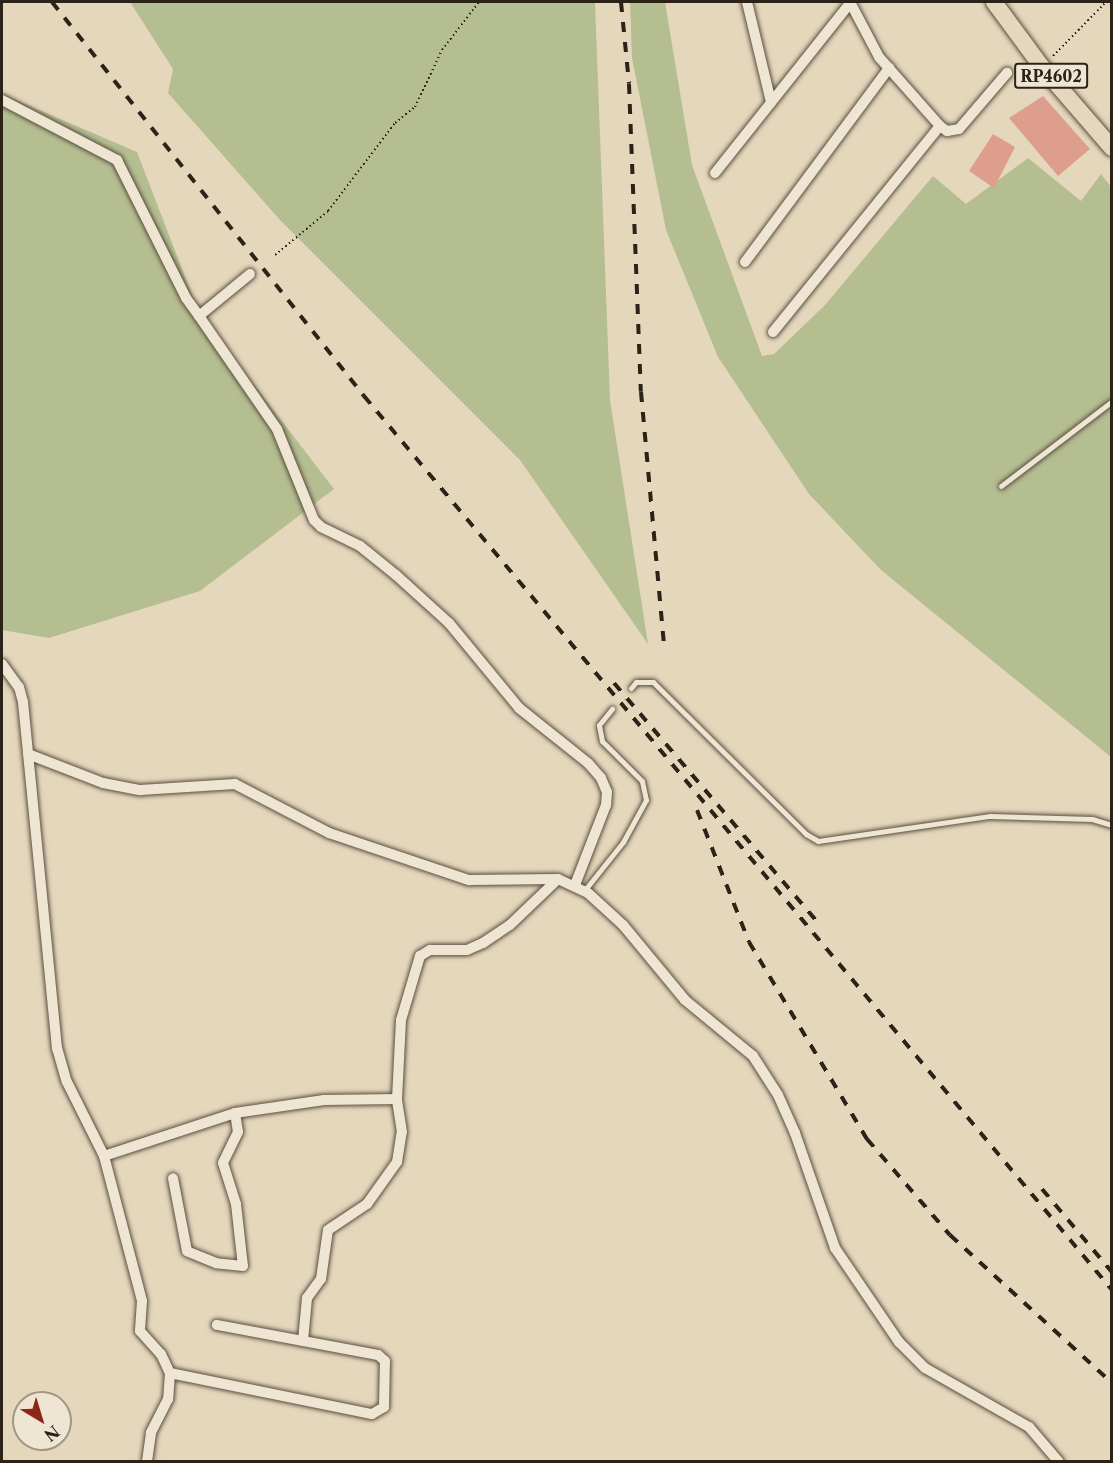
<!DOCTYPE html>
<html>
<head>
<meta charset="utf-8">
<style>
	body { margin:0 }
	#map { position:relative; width:1113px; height:1463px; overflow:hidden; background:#e5d7bb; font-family:"Libre Caslon Text",serif }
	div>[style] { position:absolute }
	.green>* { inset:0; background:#b4be91 }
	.building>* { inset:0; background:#dd9e8d }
	.path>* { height:2px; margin-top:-1px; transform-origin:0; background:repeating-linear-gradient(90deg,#2b2218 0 1.5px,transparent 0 4.5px) }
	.roads { filter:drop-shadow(0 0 2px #5a4f41) drop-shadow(0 0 2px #5a4f41) }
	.lane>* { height:5px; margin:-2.5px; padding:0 2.5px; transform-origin:2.5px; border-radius:2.5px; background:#eee5d3 }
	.street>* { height:10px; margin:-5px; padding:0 5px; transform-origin:5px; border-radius:5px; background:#eee5d3 }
	.primary>* { height:16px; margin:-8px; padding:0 8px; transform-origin:8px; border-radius:8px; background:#e5d7bb }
	.rail>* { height:4px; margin-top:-2px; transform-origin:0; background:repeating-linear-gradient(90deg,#2b2218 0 10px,transparent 0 20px) }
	span { translate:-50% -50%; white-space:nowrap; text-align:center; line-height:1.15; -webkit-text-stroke:4.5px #eee5d3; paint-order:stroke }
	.shield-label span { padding:2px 4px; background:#eee5d3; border:2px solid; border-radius:4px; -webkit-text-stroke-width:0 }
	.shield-label { font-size:16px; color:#2b2218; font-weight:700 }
	.frame { position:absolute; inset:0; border:3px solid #2b2218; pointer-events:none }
	.north { position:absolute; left:12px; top:1391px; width:60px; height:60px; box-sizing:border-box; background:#eee5d3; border:2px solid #a09788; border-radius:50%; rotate:142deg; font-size:16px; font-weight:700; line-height:24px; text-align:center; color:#2b2218 }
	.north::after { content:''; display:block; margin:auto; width:21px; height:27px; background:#8f2418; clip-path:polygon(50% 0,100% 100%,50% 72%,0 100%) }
</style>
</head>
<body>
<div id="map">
	<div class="green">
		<div style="clip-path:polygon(130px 2px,595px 2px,610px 400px,648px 644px,520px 460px,280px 220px,168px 93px,173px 69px)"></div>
		<div style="clip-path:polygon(630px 2px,665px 2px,692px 165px,762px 356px,774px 354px,825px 305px,933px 176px,966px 204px,1028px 158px,1081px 201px,1101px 174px,1111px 187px,1111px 757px,881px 570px,809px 494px,718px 357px,666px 230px,632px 58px)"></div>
		<div style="clip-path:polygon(2px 94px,137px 152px,199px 313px,334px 489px,200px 591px,49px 638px,2px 630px)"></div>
	</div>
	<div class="building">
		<div style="clip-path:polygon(1043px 96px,1090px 149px,1058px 176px,1009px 118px)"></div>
		<div style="clip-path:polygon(993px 134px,1015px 147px,994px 188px,969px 171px)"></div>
	</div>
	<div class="path">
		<div style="left:1053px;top:56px;width:76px;rotate:-45.5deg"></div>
		<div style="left:275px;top:255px;width:69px;rotate:-39.7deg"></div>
		<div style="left:328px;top:211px;width:111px;rotate:-52.7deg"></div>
		<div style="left:395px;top:123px;width:26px;rotate:-39deg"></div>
		<div style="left:415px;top:107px;width:63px;rotate:-64.7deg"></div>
		<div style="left:442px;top:50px;width:61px;rotate:-52.4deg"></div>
	</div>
	<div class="roads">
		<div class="lane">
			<div style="left:1001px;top:486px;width:140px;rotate:-37.4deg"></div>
			<div style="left:631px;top:688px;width:8px;rotate:-50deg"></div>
			<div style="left:636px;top:682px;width:17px"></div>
			<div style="left:653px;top:682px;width:216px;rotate:44.8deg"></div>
			<div style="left:806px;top:834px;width:14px;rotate:30deg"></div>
			<div style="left:818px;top:841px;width:174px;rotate:-8.3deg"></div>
			<div style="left:990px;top:816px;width:102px;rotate:1.7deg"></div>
			<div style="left:1092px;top:819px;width:21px;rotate:17deg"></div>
			<div style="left:584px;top:891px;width:63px;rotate:-51.5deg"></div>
			<div style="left:623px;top:842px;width:48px;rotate:-61.3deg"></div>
			<div style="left:646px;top:800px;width:19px;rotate:-102deg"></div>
			<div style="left:642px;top:781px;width:57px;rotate:-135deg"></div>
			<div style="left:602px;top:741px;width:16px;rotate:-101deg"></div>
			<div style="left:599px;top:725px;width:21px;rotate:-51deg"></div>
		</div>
		<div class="street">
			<div style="left:747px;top:2px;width:103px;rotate:76.5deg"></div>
			<div style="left:2px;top:100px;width:130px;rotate:27.6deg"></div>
			<div style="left:117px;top:160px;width:154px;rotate:63.4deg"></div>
			<div style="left:186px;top:298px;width:22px;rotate:54deg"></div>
			<div style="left:199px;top:316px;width:66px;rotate:-39.5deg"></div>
			<div style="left:940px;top:126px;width:9px;rotate:36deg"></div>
			<div style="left:947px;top:131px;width:12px;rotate:-9deg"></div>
			<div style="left:959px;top:129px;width:74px;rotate:-49.4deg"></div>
			<div style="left:715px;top:173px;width:217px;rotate:-51.5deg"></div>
			<div style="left:745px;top:262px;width:242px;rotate:-53.4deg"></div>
			<div style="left:199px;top:316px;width:137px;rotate:55.4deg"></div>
			<div style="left:277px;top:429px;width:98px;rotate:67.9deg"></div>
			<div style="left:314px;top:520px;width:10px;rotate:45deg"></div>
			<div style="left:321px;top:527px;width:43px;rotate:26deg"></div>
			<div style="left:360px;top:546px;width:46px;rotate:38.9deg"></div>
			<div style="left:396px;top:575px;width:72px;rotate:42.2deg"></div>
			<div style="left:449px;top:623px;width:110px;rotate:50.5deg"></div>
			<div style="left:519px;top:708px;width:88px;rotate:38.6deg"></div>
			<div style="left:588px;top:763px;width:20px;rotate:49deg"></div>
			<div style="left:601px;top:778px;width:15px;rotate:67deg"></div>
			<div style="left:607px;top:792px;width:13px;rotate:94deg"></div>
			<div style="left:606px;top:805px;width:86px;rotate:111.2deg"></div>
			<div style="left:773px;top:332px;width:265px;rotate:-51deg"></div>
			<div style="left:940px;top:126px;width:92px;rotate:-131.5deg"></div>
			<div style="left:879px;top:57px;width:62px;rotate:-117.8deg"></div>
			<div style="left:2px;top:664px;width:29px;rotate:54deg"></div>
			<div style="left:19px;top:687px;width:16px;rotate:75deg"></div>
			<div style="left:23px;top:702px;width:348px;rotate:84.4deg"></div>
			<div style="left:57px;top:1048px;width:35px;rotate:74deg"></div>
			<div style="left:67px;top:1082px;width:83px;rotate:63.4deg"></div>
			<div style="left:104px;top:1156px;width:150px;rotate:75.3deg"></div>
			<div style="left:142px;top:1301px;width:30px;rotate:94deg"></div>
			<div style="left:140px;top:1331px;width:31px;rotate:48deg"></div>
			<div style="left:161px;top:1354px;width:21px;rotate:65deg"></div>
			<div style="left:170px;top:1373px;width:26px;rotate:94deg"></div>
			<div style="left:168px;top:1399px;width:38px;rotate:117deg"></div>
			<div style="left:151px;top:1433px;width:29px;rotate:98deg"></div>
			<div style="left:28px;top:754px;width:80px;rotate:21.1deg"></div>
			<div style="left:103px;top:783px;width:38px;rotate:11deg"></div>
			<div style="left:140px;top:790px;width:95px;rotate:-3.6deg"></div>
			<div style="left:235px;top:784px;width:106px;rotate:27.5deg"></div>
			<div style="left:329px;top:833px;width:148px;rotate:18.6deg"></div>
			<div style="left:469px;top:880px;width:89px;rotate:-0.6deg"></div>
			<div style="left:558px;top:879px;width:33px;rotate:25deg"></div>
			<div style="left:588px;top:893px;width:47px;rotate:42.4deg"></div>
			<div style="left:623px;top:925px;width:97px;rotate:50.4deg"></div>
			<div style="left:685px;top:1000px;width:88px;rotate:39.5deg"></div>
			<div style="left:753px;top:1056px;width:46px;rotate:57.3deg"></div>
			<div style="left:778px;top:1095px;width:42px;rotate:65.9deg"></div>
			<div style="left:795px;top:1133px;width:122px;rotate:70.8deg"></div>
			<div style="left:835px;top:1248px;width:114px;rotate:55.8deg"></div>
			<div style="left:899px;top:1342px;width:37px;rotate:45deg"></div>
			<div style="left:925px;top:1368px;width:120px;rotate:29.6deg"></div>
			<div style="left:1029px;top:1427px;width:46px;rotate:49.4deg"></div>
			<div style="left:235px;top:1113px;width:90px;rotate:-8.3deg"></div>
			<div style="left:324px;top:1100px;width:73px;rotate:-0.8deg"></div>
			<div style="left:397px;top:1099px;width:79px;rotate:-87.1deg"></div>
			<div style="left:401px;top:1020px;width:67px;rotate:-73.5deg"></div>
			<div style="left:420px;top:956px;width:12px;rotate:-31deg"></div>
			<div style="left:430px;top:950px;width:37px"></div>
			<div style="left:467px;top:950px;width:17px;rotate:-24deg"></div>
			<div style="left:483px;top:943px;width:32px;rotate:-34deg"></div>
			<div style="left:510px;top:925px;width:66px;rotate:-43.8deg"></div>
			<div style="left:104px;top:1156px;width:138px;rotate:-18.2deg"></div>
			<div style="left:235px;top:1113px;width:19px;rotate:81deg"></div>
			<div style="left:238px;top:1132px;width:34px;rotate:116deg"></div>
			<div style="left:223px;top:1163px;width:43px;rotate:72.4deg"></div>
			<div style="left:236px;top:1204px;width:62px;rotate:83.6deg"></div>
			<div style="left:243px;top:1266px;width:27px;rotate:-174deg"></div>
			<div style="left:216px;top:1263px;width:31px;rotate:-158deg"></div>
			<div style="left:187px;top:1251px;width:74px;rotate:-100.9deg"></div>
			<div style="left:303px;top:1341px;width:43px;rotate:-84.7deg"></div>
			<div style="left:307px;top:1298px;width:24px;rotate:-54deg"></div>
			<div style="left:321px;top:1279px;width:49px;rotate:-81.9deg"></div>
			<div style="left:328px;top:1230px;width:47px;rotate:-33.7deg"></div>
			<div style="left:367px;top:1204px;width:52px;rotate:-54.5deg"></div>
			<div style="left:397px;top:1162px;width:30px;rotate:-81deg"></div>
			<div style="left:402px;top:1132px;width:33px;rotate:-99deg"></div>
			<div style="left:170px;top:1373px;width:206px;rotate:11.5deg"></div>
			<div style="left:372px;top:1414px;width:14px;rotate:-30deg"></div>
			<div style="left:384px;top:1407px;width:46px;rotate:-88.8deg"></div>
			<div style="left:385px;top:1361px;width:9px;rotate:-139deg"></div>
			<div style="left:378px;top:1355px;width:164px;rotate:-169.4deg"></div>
		</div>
		<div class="primary">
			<div style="left:994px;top:2px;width:81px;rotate:53.6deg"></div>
			<div style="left:1042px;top:67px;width:107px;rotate:49.2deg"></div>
		</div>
	</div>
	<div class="rail">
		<div style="left:52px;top:2px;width:503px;rotate:51.63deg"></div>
		<div style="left:364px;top:396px;width:1166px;rotate:50.08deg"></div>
		<div style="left:621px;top:2px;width:82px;rotate:84.4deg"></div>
		<div style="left:629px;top:84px;width:308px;rotate:87.8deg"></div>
		<div style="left:641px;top:392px;width:252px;rotate:84.8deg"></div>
		<div style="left:614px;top:683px;width:315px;rotate:49.6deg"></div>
		<div style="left:697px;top:810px;width:142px;rotate:68.5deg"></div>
		<div style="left:749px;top:942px;width:230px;rotate:59.1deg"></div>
		<div style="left:867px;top:1139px;width:127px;rotate:49.2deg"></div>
		<div style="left:950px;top:1235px;width:219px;rotate:42.4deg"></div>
		<div style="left:1042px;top:1189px;width:109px;rotate:49.9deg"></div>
	</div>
	<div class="shield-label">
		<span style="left:1051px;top:76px">RP4602</span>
	</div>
	<div class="frame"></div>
	<div class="north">N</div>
</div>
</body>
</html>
